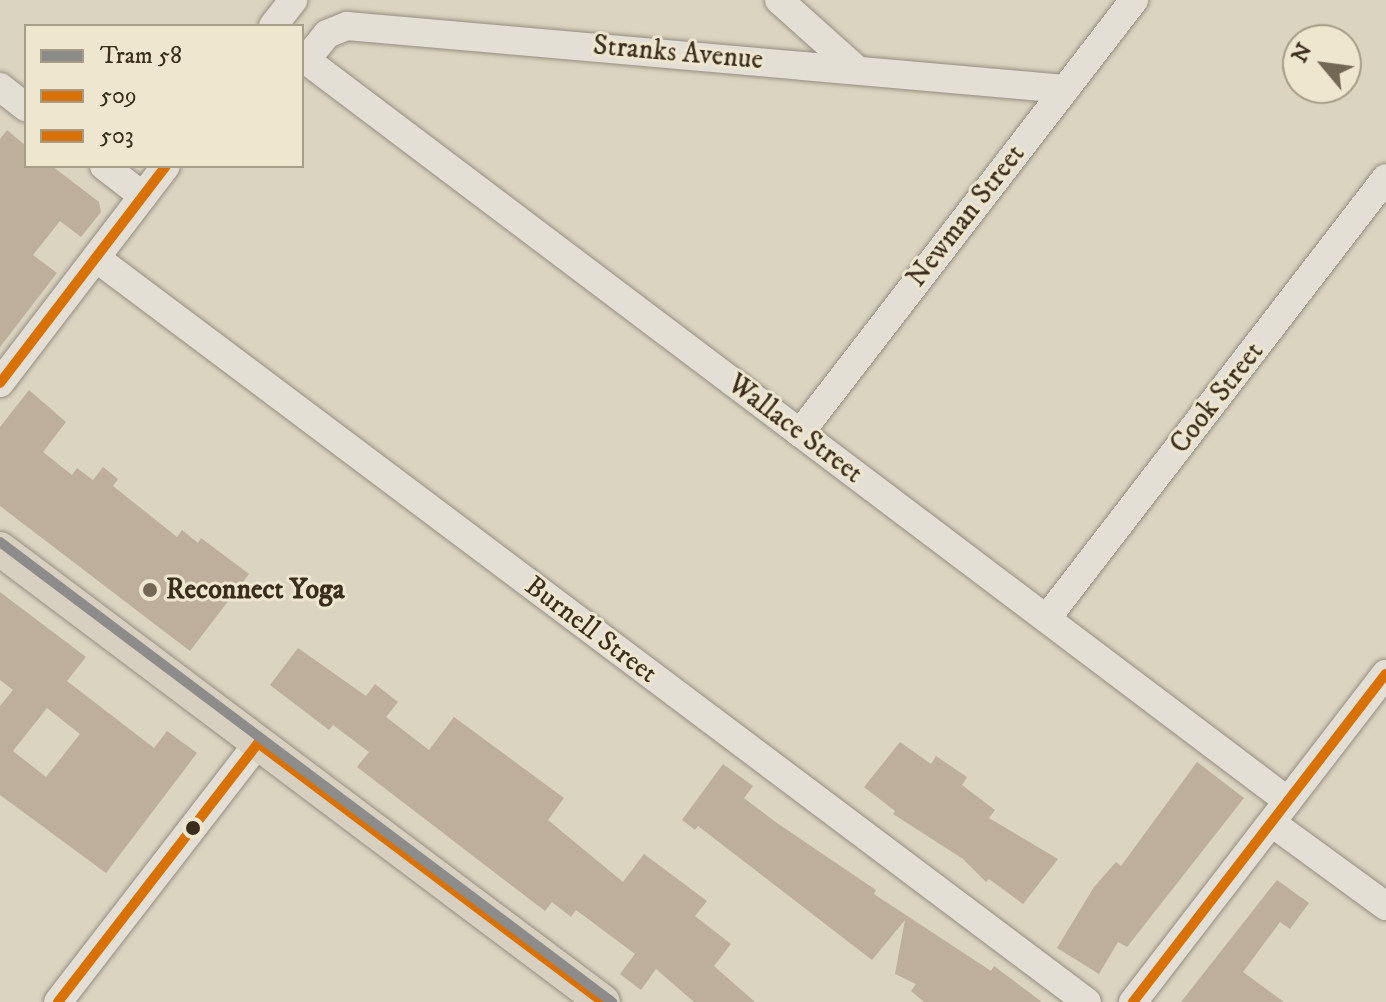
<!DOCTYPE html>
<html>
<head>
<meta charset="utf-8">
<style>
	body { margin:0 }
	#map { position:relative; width:1386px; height:1002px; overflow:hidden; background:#dbd4c0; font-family:"IM FELL DW Pica",serif }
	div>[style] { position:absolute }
	.building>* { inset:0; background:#beae9c }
	.roads { filter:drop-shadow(0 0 2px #948e81) drop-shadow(0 0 2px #948e81) }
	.minor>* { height:28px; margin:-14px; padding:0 14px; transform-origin:14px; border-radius:14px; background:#e4dfd5 }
	.major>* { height:34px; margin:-17px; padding:0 17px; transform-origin:17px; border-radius:17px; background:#d7d0c1 }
	.bus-1>* { height:10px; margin:-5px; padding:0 5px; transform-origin:5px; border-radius:5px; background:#d87106 }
	.bus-2>* { height:10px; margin:-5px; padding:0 5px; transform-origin:5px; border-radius:5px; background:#d87106 }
	.tram-1>* { height:10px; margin:-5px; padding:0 5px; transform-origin:5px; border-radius:5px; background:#8d8c8a }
	.dots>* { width:22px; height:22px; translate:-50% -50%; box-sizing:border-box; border:4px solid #efe6cf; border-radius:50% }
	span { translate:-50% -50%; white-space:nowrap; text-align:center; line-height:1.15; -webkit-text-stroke:6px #efe6cf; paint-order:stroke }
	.street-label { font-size:28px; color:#3b2d1c }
	.poi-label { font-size:28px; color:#3b2d1c; font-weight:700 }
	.left { translate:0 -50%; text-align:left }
	.legend { position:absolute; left:24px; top:24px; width:280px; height:144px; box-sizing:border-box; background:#efe6cf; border:2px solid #a79c87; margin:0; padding:10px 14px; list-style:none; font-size:24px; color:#3b2d1c }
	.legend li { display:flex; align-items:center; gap:16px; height:40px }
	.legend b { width:40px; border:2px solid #a79c87 }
	.north { position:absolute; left:1282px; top:24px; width:80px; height:80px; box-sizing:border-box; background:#efe6cf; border:2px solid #a79c87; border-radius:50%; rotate:299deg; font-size:22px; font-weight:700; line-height:32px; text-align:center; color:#3b2d1c }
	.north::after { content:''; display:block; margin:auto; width:28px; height:36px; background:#736755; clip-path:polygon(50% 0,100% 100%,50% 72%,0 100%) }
</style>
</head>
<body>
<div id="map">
	<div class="building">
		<div style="clip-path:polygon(7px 130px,26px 146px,26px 166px,52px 166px,99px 202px,101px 212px,81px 237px,60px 221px,33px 255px,57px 273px,0 347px,0 139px)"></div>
		<div style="clip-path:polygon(29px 390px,66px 422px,43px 452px,72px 475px,77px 468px,93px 480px,103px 467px,118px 479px,113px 486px,177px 537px,182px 530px,198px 543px,201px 538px,249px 574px,190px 651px,0 506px,0 427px)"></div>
		<div style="clip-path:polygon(evenodd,0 592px,86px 657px,67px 681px,154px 748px,167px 731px,197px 753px,106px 873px,0 795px,0 706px,13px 690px,0 680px,0 592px,47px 708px,80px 734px,46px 777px,13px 751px,47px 708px)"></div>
		<div style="clip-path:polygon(298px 648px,366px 696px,375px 684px,398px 702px,386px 717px,429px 750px,454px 717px,564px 798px,548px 820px,623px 882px,644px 854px,707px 901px,695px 916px,731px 944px,714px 966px,755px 1002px,694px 1002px,656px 969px,641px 990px,620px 974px,635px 954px,576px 910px,571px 917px,552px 902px,545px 911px,357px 767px,369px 752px,333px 725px,329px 730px,270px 685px)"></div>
		<div style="clip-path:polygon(900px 742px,931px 764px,936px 756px,967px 777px,962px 785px,995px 810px,989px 818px,1058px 859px,1023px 904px,989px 879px,986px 882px,963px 859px,893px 814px,895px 811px,864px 787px)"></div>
		<div style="clip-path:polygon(1197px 762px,1244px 798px,1127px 947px,1118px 942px,1099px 974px,1057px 948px,1094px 887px,1116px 862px,1121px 866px)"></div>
		<div style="clip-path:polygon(723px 764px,753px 786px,744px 798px,774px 821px,876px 890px,874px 894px,991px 971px,994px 966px,1042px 1002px,924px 1002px,911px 991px,916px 984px,895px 974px,905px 920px,872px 960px,698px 826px,695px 830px,682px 820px)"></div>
		<div style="clip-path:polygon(1277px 880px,1309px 903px,1290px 929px,1280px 922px,1243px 972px,1284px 1002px,1181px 1002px)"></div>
	</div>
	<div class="roads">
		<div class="minor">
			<div style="left:779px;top:0;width:102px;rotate:41.8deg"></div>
			<div style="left:273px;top:26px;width:33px;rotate:-52deg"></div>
			<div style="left:302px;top:57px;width:1235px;rotate:37.04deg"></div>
			<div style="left:306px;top:60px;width:33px;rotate:-51deg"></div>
			<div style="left:327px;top:34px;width:22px;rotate:-22deg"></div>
			<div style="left:347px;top:26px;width:721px;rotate:5.01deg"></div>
			<div style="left:0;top:87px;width:33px;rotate:38deg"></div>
			<div style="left:104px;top:166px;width:49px;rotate:37.6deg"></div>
			<div style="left:96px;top:258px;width:1239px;rotate:36.9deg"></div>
			<div style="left:0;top:383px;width:273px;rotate:-52.6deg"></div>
			<div style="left:800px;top:433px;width:547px;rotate:-52.35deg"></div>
			<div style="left:1047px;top:618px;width:555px;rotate:-52.39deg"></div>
			<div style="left:1272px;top:823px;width:141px;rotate:36.1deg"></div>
			<div style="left:58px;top:1002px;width:327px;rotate:-52.3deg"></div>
			<div style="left:1133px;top:1002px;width:414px;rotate:-52.4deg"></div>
		</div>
		<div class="major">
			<div style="left:0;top:549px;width:754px;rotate:36.92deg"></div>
		</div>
	</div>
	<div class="bus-1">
		<div style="left:58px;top:1002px;width:327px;rotate:-52.3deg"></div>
		<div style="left:258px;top:743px;width:431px;rotate:36.9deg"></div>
		<div style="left:1133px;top:1002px;width:414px;rotate:-52.4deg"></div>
	</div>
	<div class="bus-2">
		<div style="left:0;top:383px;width:273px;rotate:-52.6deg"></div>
	</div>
	<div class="tram-1">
		<div style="left:0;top:542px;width:766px;rotate:36.93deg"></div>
	</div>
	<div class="dots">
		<div style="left:150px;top:590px;background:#736755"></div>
		<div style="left:193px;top:828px;background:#3b2d1c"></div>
	</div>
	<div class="street-label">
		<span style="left:678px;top:53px;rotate:5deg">Stranks Avenue</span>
		<span style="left:966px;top:216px;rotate:-52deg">Newman Street</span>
		<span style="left:1217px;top:398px;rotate:-52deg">Cook Street</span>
		<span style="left:795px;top:429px;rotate:37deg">Wallace Street</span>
		<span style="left:591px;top:630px;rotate:37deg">Burnell Street</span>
	</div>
	<div class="poi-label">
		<span class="left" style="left:166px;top:590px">Reconnect Yoga</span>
	</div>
	<ul class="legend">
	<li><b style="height:10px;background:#8d8c8a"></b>Tram 58</li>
	<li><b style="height:10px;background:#d87106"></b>509</li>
	<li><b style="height:10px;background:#d87106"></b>503</li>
	</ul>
	<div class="north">N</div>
</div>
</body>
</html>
